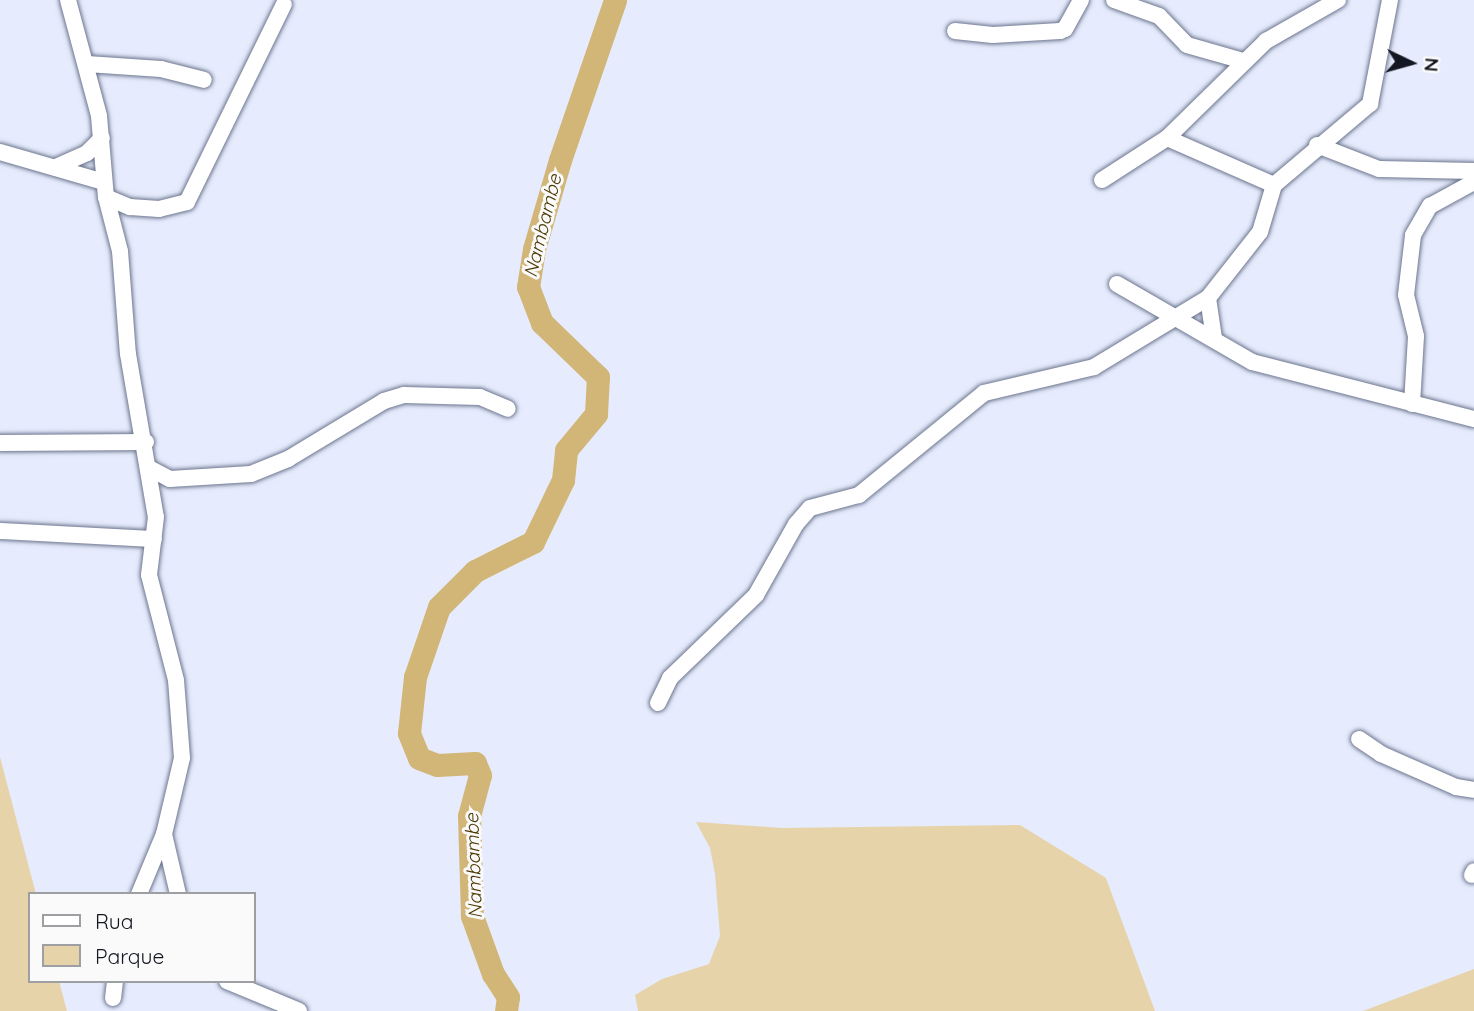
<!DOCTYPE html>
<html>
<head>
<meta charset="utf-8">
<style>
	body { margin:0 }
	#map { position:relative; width:1474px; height:1011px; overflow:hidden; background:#e6ecfd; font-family:Quicksand,sans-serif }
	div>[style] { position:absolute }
	.green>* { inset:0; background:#e6d3aa }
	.river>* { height:23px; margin:-11.5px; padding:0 11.5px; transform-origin:11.5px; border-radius:11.5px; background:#d2b677 }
	.roads { filter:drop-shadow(0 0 2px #6c758e) drop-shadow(0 0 2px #6c758e) }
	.minor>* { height:16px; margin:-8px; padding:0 8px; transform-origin:8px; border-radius:8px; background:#fff }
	span { translate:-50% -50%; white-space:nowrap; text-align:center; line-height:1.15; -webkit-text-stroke:6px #fafafa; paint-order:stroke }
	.water-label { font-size:19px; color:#4c3803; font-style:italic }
	.legend { position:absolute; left:28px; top:892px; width:228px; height:91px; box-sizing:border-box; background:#fafafa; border:2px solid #9e9fa3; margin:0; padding:9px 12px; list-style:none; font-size:21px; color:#141721 }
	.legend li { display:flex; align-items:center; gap:14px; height:35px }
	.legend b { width:35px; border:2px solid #9e9fa3 }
	.north { position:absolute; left:1376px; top:28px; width:70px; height:70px; -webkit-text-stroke:5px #fafafa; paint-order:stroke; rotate:95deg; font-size:19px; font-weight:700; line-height:28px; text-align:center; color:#141721 }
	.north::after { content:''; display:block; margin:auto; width:24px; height:32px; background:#141721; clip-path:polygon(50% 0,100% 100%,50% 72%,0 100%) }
</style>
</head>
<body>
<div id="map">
	<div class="green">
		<div style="clip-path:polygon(0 757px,36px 894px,30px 894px,30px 981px,59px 981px,67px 1011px,0 1011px)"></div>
		<div style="clip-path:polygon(696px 822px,782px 828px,1020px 825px,1106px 878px,1155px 1011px,638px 1011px,635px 995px,662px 979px,709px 964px,720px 936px,715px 874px,710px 848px)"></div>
		<div style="clip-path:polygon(1474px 969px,1474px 1011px,1363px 1011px)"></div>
	</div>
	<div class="river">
		<div style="left:506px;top:1011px;width:14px;rotate:-82deg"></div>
		<div style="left:508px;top:997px;width:27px;rotate:-123deg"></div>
		<div style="left:493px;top:974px;width:62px;rotate:-109.9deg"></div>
		<div style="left:472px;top:916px;width:100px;rotate:-91.7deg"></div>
		<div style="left:469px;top:816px;width:42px;rotate:-75deg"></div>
		<div style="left:480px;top:775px;width:13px;rotate:-113deg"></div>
		<div style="left:475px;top:763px;width:38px;rotate:177deg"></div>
		<div style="left:437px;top:765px;width:19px;rotate:-159deg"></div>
		<div style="left:419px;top:758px;width:27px;rotate:-112deg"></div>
		<div style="left:409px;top:733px;width:56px;rotate:-83.9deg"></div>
		<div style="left:415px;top:677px;width:74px;rotate:-71.1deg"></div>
		<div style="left:439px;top:607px;width:51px;rotate:-45deg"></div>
		<div style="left:475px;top:571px;width:65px;rotate:-26.6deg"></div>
		<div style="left:533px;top:542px;width:69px;rotate:-64.2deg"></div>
		<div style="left:563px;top:480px;width:30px;rotate:-84deg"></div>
		<div style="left:566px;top:450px;width:47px;rotate:-50.2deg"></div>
		<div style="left:596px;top:414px;width:37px;rotate:-87deg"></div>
		<div style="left:598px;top:377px;width:78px;rotate:-136deg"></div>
		<div style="left:542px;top:323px;width:39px;rotate:-111deg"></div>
		<div style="left:528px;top:287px;width:38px;rotate:-81deg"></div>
		<div style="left:534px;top:249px;width:93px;rotate:-73.7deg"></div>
		<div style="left:560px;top:160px;width:169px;rotate:-71deg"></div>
	</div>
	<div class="roads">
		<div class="minor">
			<div style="left:68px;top:0;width:120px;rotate:75deg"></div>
			<div style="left:99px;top:116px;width:81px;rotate:85.1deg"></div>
			<div style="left:106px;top:197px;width:56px;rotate:75.5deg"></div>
			<div style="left:120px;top:251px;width:103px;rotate:85.6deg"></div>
			<div style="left:128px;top:354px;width:165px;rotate:80.3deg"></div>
			<div style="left:156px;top:517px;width:58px;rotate:96.9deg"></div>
			<div style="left:149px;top:575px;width:108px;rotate:75.6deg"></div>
			<div style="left:176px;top:680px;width:78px;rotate:85.6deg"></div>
			<div style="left:182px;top:758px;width:78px;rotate:103.3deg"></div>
			<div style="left:164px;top:834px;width:65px;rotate:112.6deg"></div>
			<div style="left:1114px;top:0;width:48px;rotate:19.6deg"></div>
			<div style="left:1159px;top:16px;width:40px;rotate:46deg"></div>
			<div style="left:1187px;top:45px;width:58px;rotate:15.9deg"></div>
			<div style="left:955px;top:31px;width:38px;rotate:6deg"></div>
			<div style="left:993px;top:35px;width:67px;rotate:-3.4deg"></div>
			<div style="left:1060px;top:31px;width:5px;rotate:-22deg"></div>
			<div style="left:1065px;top:29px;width:33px;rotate:-61deg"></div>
			<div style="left:87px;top:64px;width:74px;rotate:3.9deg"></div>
			<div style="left:161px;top:69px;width:44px;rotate:14.3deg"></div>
			<div style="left:1167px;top:138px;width:117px;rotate:23.7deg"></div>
			<div style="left:1317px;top:145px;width:66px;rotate:21.2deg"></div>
			<div style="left:1379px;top:169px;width:95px;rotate:1.2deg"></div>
			<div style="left:0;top:152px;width:108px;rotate:16.1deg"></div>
			<div style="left:58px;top:166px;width:32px;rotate:-24deg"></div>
			<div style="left:87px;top:153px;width:21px;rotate:-45deg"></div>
			<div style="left:1102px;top:180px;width:77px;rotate:-32.9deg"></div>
			<div style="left:1167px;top:138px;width:139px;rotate:-44.4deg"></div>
			<div style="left:1266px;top:41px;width:83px;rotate:-29.7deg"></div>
			<div style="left:106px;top:197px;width:26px;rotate:23deg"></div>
			<div style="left:130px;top:207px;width:29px;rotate:4deg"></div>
			<div style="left:159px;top:209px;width:29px;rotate:-14deg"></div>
			<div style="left:187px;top:202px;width:220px;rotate:-63.9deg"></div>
			<div style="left:1117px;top:284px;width:156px;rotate:30deg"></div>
			<div style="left:1252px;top:362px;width:229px;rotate:14.4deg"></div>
			<div style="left:1208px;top:298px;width:40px;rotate:81.5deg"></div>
			<div style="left:1412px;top:404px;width:68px;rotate:-86.6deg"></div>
			<div style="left:1416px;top:336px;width:42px;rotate:-103.7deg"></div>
			<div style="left:1406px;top:295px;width:60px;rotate:-83.3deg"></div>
			<div style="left:1413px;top:235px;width:34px;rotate:-60deg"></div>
			<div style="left:1430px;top:206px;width:50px;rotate:-28.6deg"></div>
			<div style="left:0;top:443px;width:146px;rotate:-0.4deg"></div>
			<div style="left:151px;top:469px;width:21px;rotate:28deg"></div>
			<div style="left:170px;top:479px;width:81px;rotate:-3.5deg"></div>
			<div style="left:251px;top:474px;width:40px;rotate:-22deg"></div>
			<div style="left:288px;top:459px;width:112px;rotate:-31.1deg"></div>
			<div style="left:384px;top:401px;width:21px;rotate:-17deg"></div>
			<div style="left:404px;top:395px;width:76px;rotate:1.5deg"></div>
			<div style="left:480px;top:397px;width:30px;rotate:23deg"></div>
			<div style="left:0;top:531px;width:154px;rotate:3deg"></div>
			<div style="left:658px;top:703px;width:28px;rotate:-64deg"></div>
			<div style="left:670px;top:678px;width:120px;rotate:-44deg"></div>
			<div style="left:756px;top:595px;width:81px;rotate:-60.6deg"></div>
			<div style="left:796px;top:524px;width:21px;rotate:-49deg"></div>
			<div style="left:810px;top:508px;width:51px;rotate:-14.9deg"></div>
			<div style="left:859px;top:495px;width:161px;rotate:-39.2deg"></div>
			<div style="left:984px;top:393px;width:113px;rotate:-13.3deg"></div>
			<div style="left:1094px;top:367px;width:133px;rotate:-31.2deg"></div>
			<div style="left:1208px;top:298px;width:84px;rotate:-51.8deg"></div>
			<div style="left:1260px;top:232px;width:49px;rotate:-73.4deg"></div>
			<div style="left:1274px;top:185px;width:126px;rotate:-40.2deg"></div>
			<div style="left:1370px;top:104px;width:106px;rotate:-79.1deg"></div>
			<div style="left:1359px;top:739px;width:27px;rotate:34deg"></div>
			<div style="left:1381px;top:754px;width:82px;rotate:23.7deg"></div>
			<div style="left:1456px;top:787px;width:18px;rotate:9deg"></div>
			<div style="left:164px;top:834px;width:62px;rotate:76.9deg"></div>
			<div style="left:1472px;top:875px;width:4px;rotate:-63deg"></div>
			<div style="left:227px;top:981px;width:78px;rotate:22.6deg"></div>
			<div style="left:113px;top:998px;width:17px;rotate:-83deg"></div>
		</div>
	</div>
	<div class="water-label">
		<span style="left:543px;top:226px;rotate:-76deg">Nambambe</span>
		<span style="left:474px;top:866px;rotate:-92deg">Nambambe</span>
	</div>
	<ul class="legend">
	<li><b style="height:9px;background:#fff"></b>Rua</li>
	<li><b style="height:19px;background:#e6d3aa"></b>Parque</li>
	</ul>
	<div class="north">N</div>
</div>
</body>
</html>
